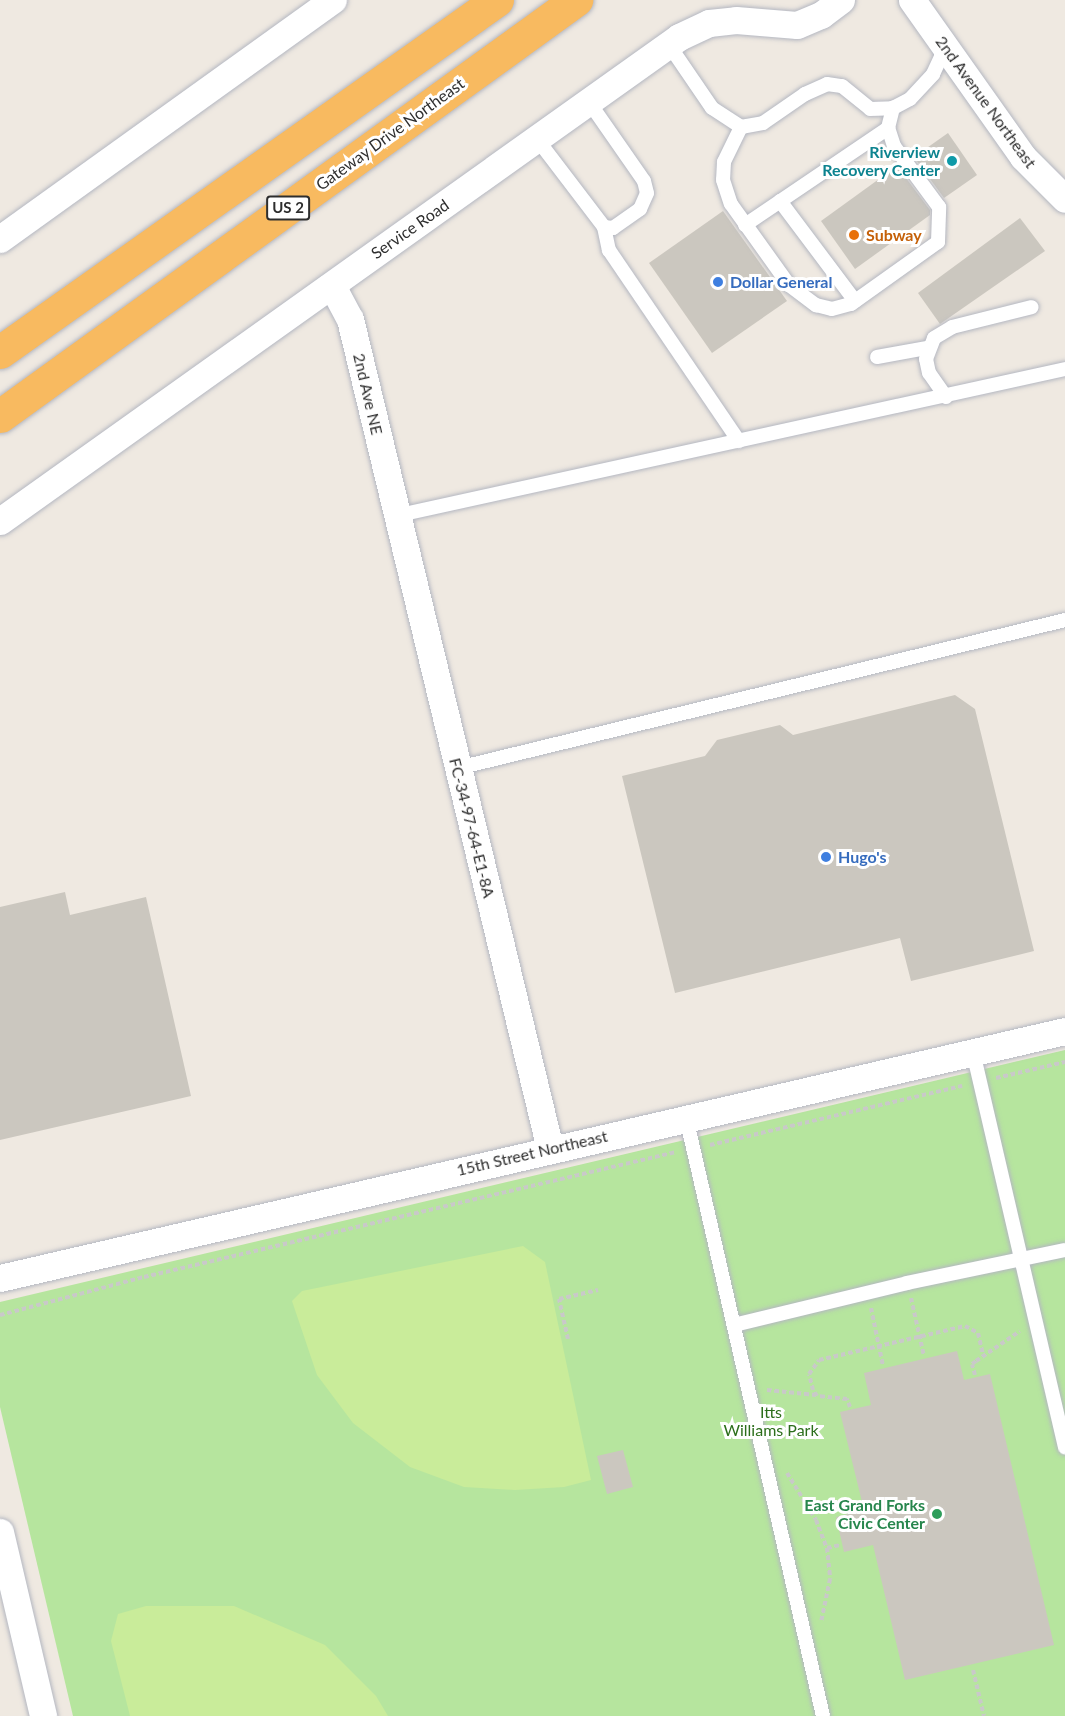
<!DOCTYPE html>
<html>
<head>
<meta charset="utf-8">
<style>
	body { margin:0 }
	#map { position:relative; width:1065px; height:1716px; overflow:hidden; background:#efe9e1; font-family:Lato,sans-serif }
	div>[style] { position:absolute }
	.green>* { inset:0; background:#b6e59e }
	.pitch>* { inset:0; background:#c9ec9a }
	.building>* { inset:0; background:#cbc7bf }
	.path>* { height:4px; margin-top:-2px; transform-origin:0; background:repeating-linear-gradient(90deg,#c9c9c9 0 4.5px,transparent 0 7.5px) }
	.roads { filter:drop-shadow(0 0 2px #b4b7c1) drop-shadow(0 0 2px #b4b7c1) }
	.service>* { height:14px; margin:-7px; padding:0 7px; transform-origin:7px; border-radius:7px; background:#fff }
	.minor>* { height:27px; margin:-13.5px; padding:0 13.5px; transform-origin:13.5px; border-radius:13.5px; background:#fff }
	.trunk>* { height:33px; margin:-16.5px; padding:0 16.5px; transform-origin:16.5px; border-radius:16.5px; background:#f8ba60 }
	.dots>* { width:16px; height:16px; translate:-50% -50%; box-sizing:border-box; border:3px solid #fff; border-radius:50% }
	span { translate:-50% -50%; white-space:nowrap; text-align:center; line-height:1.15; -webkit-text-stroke:6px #fff; paint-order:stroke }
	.shield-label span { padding:2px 4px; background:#fff; border:2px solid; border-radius:4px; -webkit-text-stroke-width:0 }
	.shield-label { font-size:15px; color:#2e2e2e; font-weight:700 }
	.street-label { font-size:16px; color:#2e2e2e }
	.culture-label { font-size:16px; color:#0d838f; font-weight:700 }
	.right { translate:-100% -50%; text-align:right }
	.food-label { font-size:16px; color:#c56008; font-weight:700 }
	.left { translate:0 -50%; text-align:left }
	.shop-label { font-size:16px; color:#366cbe; font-weight:700 }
	.park-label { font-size:16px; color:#2c6e1b }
	.leisure-label { font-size:16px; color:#27864d; font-weight:700 }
</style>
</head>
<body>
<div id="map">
	<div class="green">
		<div style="clip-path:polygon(1065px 1050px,1065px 1716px,73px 1716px,0 1407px,0 1302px)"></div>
	</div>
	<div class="pitch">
		<div style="clip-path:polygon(523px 1246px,545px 1262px,591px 1480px,564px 1487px,515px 1490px,464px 1487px,410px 1467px,353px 1423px,317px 1375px,292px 1301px,302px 1291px)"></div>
		<div style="clip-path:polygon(146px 1606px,234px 1606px,325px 1645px,376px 1696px,388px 1716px,130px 1716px,111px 1641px,118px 1614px)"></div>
	</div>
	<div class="building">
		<div style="clip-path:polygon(948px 133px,977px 175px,944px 198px,914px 157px)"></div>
		<div style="clip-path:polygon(897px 166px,930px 210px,930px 215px,855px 269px,821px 221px)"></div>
		<div style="clip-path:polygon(723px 211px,787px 301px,712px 353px,649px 263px)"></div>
		<div style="clip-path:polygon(1020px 218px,1045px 251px,940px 324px,918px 293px)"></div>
		<div style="clip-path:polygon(955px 695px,975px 709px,1034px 951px,911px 981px,900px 938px,675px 993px,622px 776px,705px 756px,717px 740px,780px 725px,793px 735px)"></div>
		<div style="clip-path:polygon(65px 892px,70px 915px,146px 897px,191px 1096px,0 1140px,0 907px)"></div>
		<div style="clip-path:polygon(957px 1351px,964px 1380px,990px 1374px,1054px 1645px,905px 1680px,873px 1545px,844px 1552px,836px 1517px,864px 1510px,840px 1412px,871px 1405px,864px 1373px)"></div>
		<div style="clip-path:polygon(623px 1450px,633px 1487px,607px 1494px,597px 1456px)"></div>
	</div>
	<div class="path">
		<div style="left:996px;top:1078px;width:71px;rotate:-13.1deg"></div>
		<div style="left:710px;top:1145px;width:259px;rotate:-13.2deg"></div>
		<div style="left:911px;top:1298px;width:59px;rotate:77.4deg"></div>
		<div style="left:871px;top:1308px;width:59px;rotate:78.3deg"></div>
		<div style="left:0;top:1315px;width:149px;rotate:-14.8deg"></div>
		<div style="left:144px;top:1277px;width:546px;rotate:-13.22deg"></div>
		<div style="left:568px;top:1339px;width:41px;rotate:-102.7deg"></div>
		<div style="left:559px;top:1299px;width:40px;rotate:-13deg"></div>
		<div style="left:975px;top:1375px;width:11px;rotate:-105deg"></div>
		<div style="left:972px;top:1364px;width:5px;rotate:-37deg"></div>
		<div style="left:976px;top:1361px;width:53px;rotate:-34.3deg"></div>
		<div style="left:767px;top:1390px;width:49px;rotate:5.8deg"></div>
		<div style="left:850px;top:1407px;width:9px;rotate:-111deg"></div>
		<div style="left:847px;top:1399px;width:30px;rotate:-174deg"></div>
		<div style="left:817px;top:1396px;width:7px;rotate:-124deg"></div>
		<div style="left:813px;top:1390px;width:16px;rotate:-104deg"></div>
		<div style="left:809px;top:1374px;width:17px;rotate:-54deg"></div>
		<div style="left:819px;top:1360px;width:150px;rotate:-13.1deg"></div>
		<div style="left:965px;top:1326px;width:15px;rotate:28deg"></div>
		<div style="left:978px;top:1333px;width:23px;rotate:77deg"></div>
		<div style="left:787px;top:1473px;width:55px;rotate:58.3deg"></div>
		<div style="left:816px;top:1520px;width:30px;rotate:69deg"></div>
		<div style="left:827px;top:1548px;width:31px;rotate:84deg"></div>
		<div style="left:830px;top:1579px;width:44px;rotate:101.8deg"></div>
		<div style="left:827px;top:1548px;width:13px;rotate:-13deg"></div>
		<div style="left:973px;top:1670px;width:47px;rotate:76.6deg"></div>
	</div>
	<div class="roads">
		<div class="service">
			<div style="left:669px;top:45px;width:76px;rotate:55.7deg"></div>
			<div style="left:712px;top:108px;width:35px;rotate:33deg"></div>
			<div style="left:741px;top:127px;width:22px;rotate:-10deg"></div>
			<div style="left:763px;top:123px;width:51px;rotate:-34.6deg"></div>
			<div style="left:805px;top:94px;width:24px;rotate:-24deg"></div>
			<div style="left:827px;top:84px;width:15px;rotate:8deg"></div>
			<div style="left:842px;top:86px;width:36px;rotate:39deg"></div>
			<div style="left:870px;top:109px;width:23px;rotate:-2deg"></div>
			<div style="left:893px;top:108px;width:19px;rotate:-28deg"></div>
			<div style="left:910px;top:99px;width:34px;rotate:-47deg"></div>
			<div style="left:933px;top:74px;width:19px;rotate:-65deg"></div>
			<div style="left:941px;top:57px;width:12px;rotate:-85deg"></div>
			<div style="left:741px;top:127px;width:39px;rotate:116deg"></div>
			<div style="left:724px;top:162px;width:18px;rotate:93deg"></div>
			<div style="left:723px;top:180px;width:25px;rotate:72deg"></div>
			<div style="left:731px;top:204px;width:100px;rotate:54.4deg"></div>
			<div style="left:789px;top:285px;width:34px;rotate:37deg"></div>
			<div style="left:816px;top:305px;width:16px;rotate:14deg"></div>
			<div style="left:832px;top:309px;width:20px;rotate:-15deg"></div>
			<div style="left:851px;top:304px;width:107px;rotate:-35.5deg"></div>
			<div style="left:938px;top:242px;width:35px;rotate:-88deg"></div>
			<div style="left:939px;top:207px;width:76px;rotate:-126.4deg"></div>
			<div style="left:894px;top:146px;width:19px;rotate:-108deg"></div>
			<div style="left:888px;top:128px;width:21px;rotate:-76deg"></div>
			<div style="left:537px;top:139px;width:111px;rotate:52.7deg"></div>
			<div style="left:604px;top:227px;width:9px;rotate:6deg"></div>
			<div style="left:613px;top:228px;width:33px;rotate:-35deg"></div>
			<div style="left:640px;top:209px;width:17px;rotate:-66deg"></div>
			<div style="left:647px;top:193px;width:12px;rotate:-104deg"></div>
			<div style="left:644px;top:181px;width:96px;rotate:-124.8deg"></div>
			<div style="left:780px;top:201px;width:125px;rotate:53.1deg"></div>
			<div style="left:745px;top:225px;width:173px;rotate:-34.1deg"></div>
			<div style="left:604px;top:227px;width:24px;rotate:78deg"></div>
			<div style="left:609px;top:250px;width:231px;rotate:55.8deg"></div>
			<div style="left:877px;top:357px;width:51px;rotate:-10.2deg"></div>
			<div style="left:946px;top:397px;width:29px;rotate:-125deg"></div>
			<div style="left:929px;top:373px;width:14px;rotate:-102deg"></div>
			<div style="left:926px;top:359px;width:22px;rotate:-69deg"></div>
			<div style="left:934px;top:338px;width:21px;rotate:-31deg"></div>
			<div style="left:952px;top:327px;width:82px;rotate:-14deg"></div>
			<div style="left:396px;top:509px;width:9px;rotate:32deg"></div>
			<div style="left:404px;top:514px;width:677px;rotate:-12.37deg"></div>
			<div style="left:458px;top:768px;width:625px;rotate:-13.7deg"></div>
			<div style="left:973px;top:1052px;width:406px;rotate:76.9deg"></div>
			<div style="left:686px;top:1117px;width:614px;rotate:77.12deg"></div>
			<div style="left:734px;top:1325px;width:178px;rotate:-13.6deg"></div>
			<div style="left:907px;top:1283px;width:161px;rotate:-11.8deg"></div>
		</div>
		<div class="minor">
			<div style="left:912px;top:0;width:192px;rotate:54.7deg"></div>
			<div style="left:1023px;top:157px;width:59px;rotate:45deg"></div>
			<div style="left:0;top:239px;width:410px;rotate:-35.7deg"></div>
			<div style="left:328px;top:288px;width:11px;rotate:38deg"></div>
			<div style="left:337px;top:295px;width:27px;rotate:62deg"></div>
			<div style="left:350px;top:319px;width:854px;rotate:76.45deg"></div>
			<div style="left:0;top:521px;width:834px;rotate:-35.48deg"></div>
			<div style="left:679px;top:37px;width:33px;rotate:-25deg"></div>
			<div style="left:709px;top:23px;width:27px;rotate:-6deg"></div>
			<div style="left:736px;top:20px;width:61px;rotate:4.7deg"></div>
			<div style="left:797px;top:25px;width:26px;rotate:-23deg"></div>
			<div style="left:821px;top:15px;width:25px;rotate:-37deg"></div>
			<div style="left:0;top:1278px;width:1093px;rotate:-13.06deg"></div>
			<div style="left:0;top:1532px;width:189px;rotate:76.8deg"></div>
		</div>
		<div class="trunk">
			<div style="left:0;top:352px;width:609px;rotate:-35.31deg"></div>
			<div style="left:0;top:416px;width:711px;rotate:-35.84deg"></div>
		</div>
	</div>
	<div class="dots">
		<div style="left:952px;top:161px;background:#0f9aa8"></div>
		<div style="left:854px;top:235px;background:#e8710a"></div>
		<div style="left:718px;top:282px;background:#3f7fe0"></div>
		<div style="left:826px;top:857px;background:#3f7fe0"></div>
		<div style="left:937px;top:1514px;background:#2e9e5b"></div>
	</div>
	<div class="shield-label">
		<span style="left:288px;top:208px">US 2</span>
	</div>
	<div class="street-label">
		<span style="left:986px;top:102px;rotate:54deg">2nd Avenue Northeast</span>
		<span style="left:390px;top:134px;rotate:-36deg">Gateway Drive Northeast</span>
		<span style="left:410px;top:229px;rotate:-35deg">Service Road</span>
		<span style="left:368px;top:394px;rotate:77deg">2nd Ave NE</span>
		<span style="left:472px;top:828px;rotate:76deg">FC-34-97-64-E1-8A</span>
		<span style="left:532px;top:1153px;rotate:-13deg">15th Street Northeast</span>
	</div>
	<div class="culture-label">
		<span class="right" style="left:940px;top:161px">Riverview<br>Recovery Center</span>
	</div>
	<div class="food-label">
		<span class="left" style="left:866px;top:235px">Subway</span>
	</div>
	<div class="shop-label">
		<span class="left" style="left:730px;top:282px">Dollar General</span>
		<span class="left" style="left:838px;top:857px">Hugo's</span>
	</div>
	<div class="park-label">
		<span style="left:771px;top:1421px">Itts<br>Williams Park</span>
	</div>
	<div class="leisure-label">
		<span class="right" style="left:925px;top:1514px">East Grand Forks<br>Civic Center</span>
	</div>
</div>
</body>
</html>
